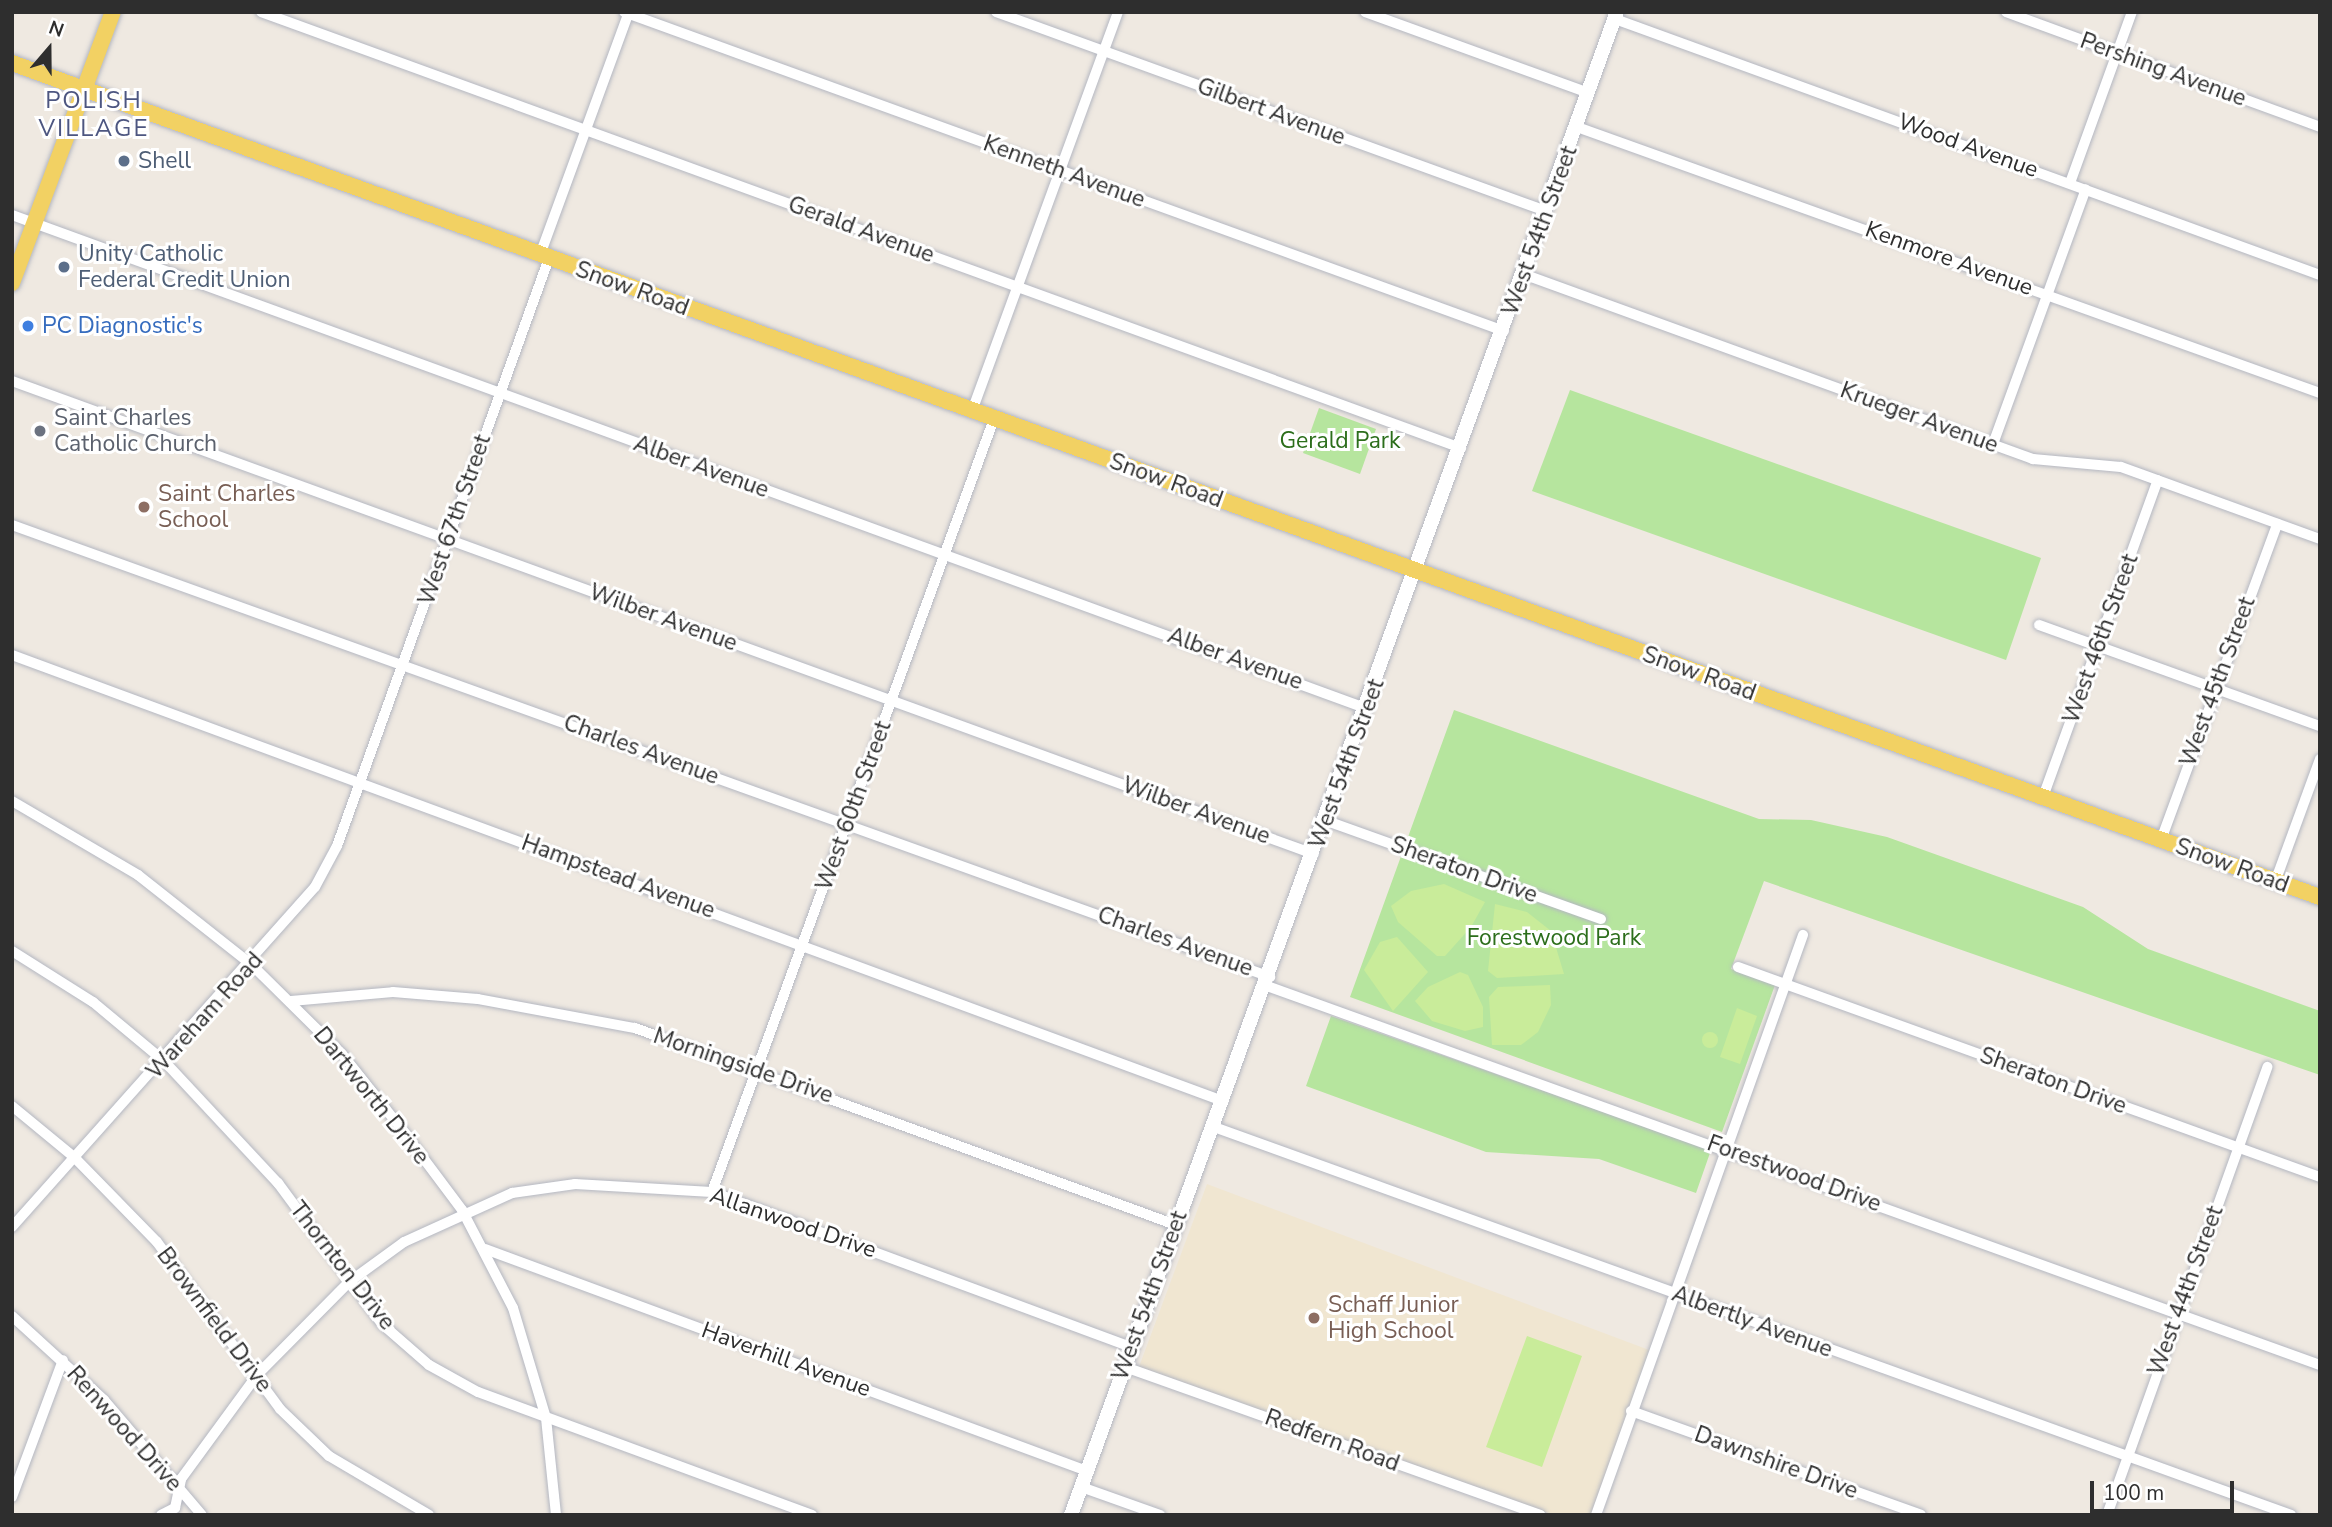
<!DOCTYPE html>
<html>
<head>
<meta charset="utf-8">
<style>
	body { margin:0 }
	#map { position:relative; width:2332px; height:1527px; overflow:hidden; background:#efe9e1; font-family:"Nunito Sans",sans-serif }
	div>[style] { position:absolute }
	.education>* { inset:0; background:#f0e6d1 }
	.green>* { inset:0; background:#b6e59e }
	.pitch>* { inset:0; background:#c9ec9a }
	.round { border-radius:50% }
	.roads { filter:drop-shadow(0 0 2px #b4b7c1) drop-shadow(0 0 2px #b4b7c1) }
	.street>* { height:10px; margin:-5px; padding:0 5px; transform-origin:5px; border-radius:5px; background:#fff }
	.secondary>* { height:14px; margin:-7px; padding:0 7px; transform-origin:7px; border-radius:7px; background:#fff }
	.primary>* { height:16px; margin:-8px; padding:0 8px; transform-origin:8px; border-radius:8px; background:#f2d163 }
	.dots>* { width:19px; height:19px; translate:-50% -50%; box-sizing:border-box; border:4px solid #fff; border-radius:50% }
	span { translate:-50% -50%; white-space:nowrap; text-align:center; line-height:1.15; -webkit-text-stroke:6px #fff; paint-order:stroke }
	.street-label { font-size:23px; color:#2e2e2e }
	.service-label { font-size:23px; color:#4e5e75 }
	.left { translate:0 -50%; text-align:left }
	.shop-label { font-size:23px; color:#366cbe }
	.worship-label { font-size:23px; color:#5b616d }
	.park-label { font-size:23px; color:#2c6e1b }
	.education-label { font-size:23px; color:#785e54 }
	.neighbourhood-label { font-size:24px; color:#4d5680; letter-spacing:2px }
	.frame { position:absolute; inset:0; border:14px solid #2e2e2e; pointer-events:none }
	.north { position:absolute; left:14px; top:14px; width:70px; height:70px; -webkit-text-stroke:5px #fff; paint-order:stroke; rotate:20deg; font-size:19px; font-weight:700; line-height:28px; text-align:center; color:#2e2e2e }
	.north::after { content:''; display:block; margin:auto; width:24px; height:32px; background:#2e2e2e; clip-path:polygon(50% 0,100% 100%,50% 72%,0 100%) }
	.scale { position:absolute; left:2090px; top:1481px; width:144px; height:32px; box-sizing:border-box; border:4px solid #2e2e2e; border-top:0; padding-left:9px; font-size:21px; line-height:24px; white-space:nowrap; color:#2e2e2e; -webkit-text-stroke:5px #fff; paint-order:stroke }
</style>
</head>
<body>
<div id="map">
	<div class="education">
		<div style="clip-path:polygon(1207px 1184px,1649px 1350px,1592px 1515px,1554px 1515px,1139px 1367px)"></div>
	</div>
	<div class="green">
		<div style="clip-path:polygon(1570px 390px,2041px 558px,2006px 660px,1532px 491px)"></div>
		<div style="clip-path:polygon(1319px 408px,1376px 429px,1360px 474px,1303px 453px)"></div>
		<div style="clip-path:polygon(1454px 710px,1759px 819px,1811px 820px,1887px 837px,2083px 907px,2148px 949px,2320px 1011px,2320px 1075px,1764px 881px,1731px 969px,1775px 985px,1722px 1132px,1350px 997px)"></div>
		<div style="clip-path:polygon(1331px 1016px,1711px 1150px,1696px 1193px,1599px 1159px,1486px 1152px,1306px 1086px)"></div>
	</div>
	<div class="pitch">
		<div style="clip-path:polygon(1444px 884px,1485px 902px,1471px 927px,1445px 956px,1437px 956px,1398px 922px,1391px 906px,1411px 891px)"></div>
		<div style="clip-path:polygon(1495px 904px,1527px 912px,1551px 931px,1564px 974px,1497px 978px,1488px 971px)"></div>
		<div style="clip-path:polygon(1397px 937px,1428px 972px,1393px 1011px,1364px 970px,1380px 942px)"></div>
		<div style="clip-path:polygon(1460px 972px,1468px 975px,1483px 1007px,1483px 1027px,1465px 1031px,1432px 1021px,1415px 1001px,1428px 987px)"></div>
		<div style="clip-path:polygon(1550px 985px,1551px 1005px,1538px 1032px,1521px 1045px,1492px 1045px,1489px 997px,1498px 987px)"></div>
		<div style="clip-path:polygon(1737px 1008px,1757px 1016px,1740px 1064px,1720px 1057px)"></div>
		<div class="round" style="left:1702px;top:1032px;width:16px;height:16px"></div>
		<div style="clip-path:polygon(1527px 1336px,1582px 1356px,1542px 1467px,1486px 1447px)"></div>
	</div>
	<div class="roads">
		<div class="street">
			<div style="left:261px;top:12px;width:1277px;rotate:19.97deg"></div>
			<div style="left:624px;top:12px;width:936px;rotate:19.93deg"></div>
			<div style="left:996px;top:12px;width:585px;rotate:19.89deg"></div>
			<div style="left:1365px;top:12px;width:238px;rotate:19.9deg"></div>
			<div style="left:2006px;top:12px;width:334px;rotate:20.1deg"></div>
			<div style="left:1615px;top:19px;width:750px;rotate:19.96deg"></div>
			<div style="left:1577px;top:127px;width:789px;rotate:19.7deg"></div>
			<div style="left:2070px;top:183px;width:182px;rotate:-70.1deg"></div>
			<div style="left:12px;top:215px;width:1443px;rotate:20.02deg"></div>
			<div style="left:540px;top:255px;width:259px;rotate:-69.9deg"></div>
			<div style="left:1523px;top:274px;width:543px;rotate:19.94deg"></div>
			<div style="left:2033px;top:459px;width:88px;rotate:5.2deg"></div>
			<div style="left:2121px;top:467px;width:212px;rotate:19.9deg"></div>
			<div style="left:12px;top:381px;width:1385px;rotate:19.97deg"></div>
			<div style="left:972px;top:411px;width:425px;rotate:-69.9deg"></div>
			<div style="left:1993px;top:444px;width:271px;rotate:-70deg"></div>
			<div style="left:12px;top:525px;width:1337px;rotate:19.76deg"></div>
			<div style="left:2039px;top:625px;width:299px;rotate:19.8deg"></div>
			<div style="left:12px;top:655px;width:1291px;rotate:20.22deg"></div>
			<div style="left:2043px;top:797px;width:337px;rotate:-70.1deg"></div>
			<div style="left:12px;top:801px;width:146px;rotate:30.4deg"></div>
			<div style="left:138px;top:875px;width:145px;rotate:38.3deg"></div>
			<div style="left:252px;top:965px;width:127px;rotate:44.7deg"></div>
			<div style="left:342px;top:1054px;width:93px;rotate:51.5deg"></div>
			<div style="left:400px;top:1127px;width:104px;rotate:53.2deg"></div>
			<div style="left:462px;top:1210px;width:110px;rotate:62.5deg"></div>
			<div style="left:513px;top:1308px;width:115px;rotate:73.3deg"></div>
			<div style="left:546px;top:1418px;width:98px;rotate:84.1deg"></div>
			<div style="left:1327px;top:821px;width:291px;rotate:19.7deg"></div>
			<div style="left:2161px;top:840px;width:337px;rotate:-69.8deg"></div>
			<div style="left:2275px;top:882px;width:131px;rotate:-69.9deg"></div>
			<div style="left:12px;top:951px;width:96px;rotate:32.2deg"></div>
			<div style="left:93px;top:1002px;width:94px;rotate:39.8deg"></div>
			<div style="left:165px;top:1062px;width:166px;rotate:47deg"></div>
			<div style="left:278px;top:1183px;width:175px;rotate:53.6deg"></div>
			<div style="left:382px;top:1324px;width:62px;rotate:41.1deg"></div>
			<div style="left:429px;top:1365px;width:56px;rotate:28.9deg"></div>
			<div style="left:478px;top:1392px;width:356px;rotate:20.2deg"></div>
			<div style="left:1738px;top:967px;width:619px;rotate:19.84deg"></div>
			<div style="left:1267px;top:986px;width:1119px;rotate:19.8deg"></div>
			<div style="left:291px;top:1001px;width:102px;rotate:-5deg"></div>
			<div style="left:393px;top:992px;width:85px;rotate:4.7deg"></div>
			<div style="left:478px;top:999px;width:160px;rotate:10.5deg"></div>
			<div style="left:635px;top:1028px;width:576px;rotate:20.01deg"></div>
			<div style="left:12px;top:1106px;width:82px;rotate:39.5deg"></div>
			<div style="left:75px;top:1158px;width:117px;rotate:45.7deg"></div>
			<div style="left:157px;top:1242px;width:207px;rotate:53.6deg"></div>
			<div style="left:280px;top:1409px;width:68px;rotate:43.8deg"></div>
			<div style="left:329px;top:1456px;width:116px;rotate:30.5deg"></div>
			<div style="left:1214px;top:1127px;width:1145px;rotate:19.81deg"></div>
			<div style="left:712px;top:1192px;width:823px;rotate:-69.96deg"></div>
			<div style="left:12px;top:1227px;width:455px;rotate:-48.3deg"></div>
			<div style="left:315px;top:887px;width:47px;rotate:-61.8deg"></div>
			<div style="left:337px;top:846px;width:625px;rotate:-70.17deg"></div>
			<div style="left:485px;top:1249px;width:642px;rotate:20.24deg"></div>
			<div style="left:12px;top:1316px;width:125px;rotate:42.4deg"></div>
			<div style="left:104px;top:1400px;width:151px;rotate:49.6deg"></div>
			<div style="left:1125px;top:1367px;width:441px;rotate:19.6deg"></div>
			<div style="left:1631px;top:1411px;width:308px;rotate:19.7deg"></div>
			<div style="left:1081px;top:1487px;width:84px;rotate:19.5deg"></div>
			<div style="left:12px;top:1497px;width:146px;rotate:-69.6deg"></div>
			<div style="left:161px;top:1515px;width:16px;rotate:-27deg"></div>
			<div style="left:175px;top:1508px;width:30px;rotate:-78deg"></div>
			<div style="left:181px;top:1479px;width:129px;rotate:-53.8deg"></div>
			<div style="left:257px;top:1375px;width:131px;rotate:-45.3deg"></div>
			<div style="left:349px;top:1282px;width:68px;rotate:-36deg"></div>
			<div style="left:404px;top:1242px;width:119px;rotate:-24.4deg"></div>
			<div style="left:512px;top:1193px;width:64px;rotate:-8.1deg"></div>
			<div style="left:575px;top:1184px;width:137px;rotate:3.3deg"></div>
			<div style="left:712px;top:1192px;width:447px;rotate:20.3deg"></div>
			<div style="left:1596px;top:1515px;width:616px;rotate:-70.36deg"></div>
			<div style="left:2107px;top:1515px;width:476px;rotate:-70.3deg"></div>
		</div>
		<div class="secondary">
			<div style="left:1071px;top:1515px;width:1599px;rotate:-70.04deg"></div>
		</div>
		<div class="primary">
			<div style="left:12px;top:63px;width:2454px;rotate:19.87deg"></div>
			<div style="left:12px;top:283px;width:289px;rotate:-69.6deg"></div>
		</div>
	</div>
	<div class="dots">
		<div style="left:124px;top:161px;background:#5c6f8a"></div>
		<div style="left:64px;top:267px;background:#5c6f8a"></div>
		<div style="left:28px;top:326px;background:#3f7fe0"></div>
		<div style="left:40px;top:431px;background:#6b7280"></div>
		<div style="left:144px;top:507px;background:#8d6e63"></div>
		<div style="left:1314px;top:1318px;background:#8d6e63"></div>
	</div>
	<div class="street-label">
		<span style="left:2163px;top:70px;rotate:20deg">Pershing Avenue</span>
		<span style="left:1271px;top:112px;rotate:20deg">Gilbert Avenue</span>
		<span style="left:1968px;top:146px;rotate:20deg">Wood Avenue</span>
		<span style="left:1064px;top:172px;rotate:20deg">Kenneth Avenue</span>
		<span style="left:861px;top:230px;rotate:20deg">Gerald Avenue</span>
		<span style="left:1540px;top:231px;rotate:-70deg">West 54th Street</span>
		<span style="left:1949px;top:259px;rotate:20deg">Kenmore Avenue</span>
		<span style="left:632px;top:289px;rotate:20deg">Snow Road</span>
		<span style="left:1919px;top:418px;rotate:20deg">Krueger Avenue</span>
		<span style="left:701px;top:467px;rotate:20deg">Alber Avenue</span>
		<span style="left:1166px;top:481px;rotate:20deg">Snow Road</span>
		<span style="left:455px;top:520px;rotate:-71deg">West 67th Street</span>
		<span style="left:663px;top:618px;rotate:20deg">Wilber Avenue</span>
		<span style="left:2101px;top:639px;rotate:-70deg">West 46th Street</span>
		<span style="left:1235px;top:659px;rotate:20deg">Alber Avenue</span>
		<span style="left:1699px;top:674px;rotate:20deg">Snow Road</span>
		<span style="left:2218px;top:682px;rotate:-70deg">West 45th Street</span>
		<span style="left:641px;top:750px;rotate:20deg">Charles Avenue</span>
		<span style="left:1347px;top:764px;rotate:-70deg">West 54th Street</span>
		<span style="left:854px;top:806px;rotate:-70deg">West 60th Street</span>
		<span style="left:1196px;top:811px;rotate:20deg">Wilber Avenue</span>
		<span style="left:2232px;top:866px;rotate:20deg">Snow Road</span>
		<span style="left:1464px;top:870px;rotate:20deg">Sheraton Drive</span>
		<span style="left:618px;top:877px;rotate:20deg">Hampstead Avenue</span>
		<span style="left:1175px;top:942px;rotate:20deg">Charles Avenue</span>
		<span style="left:205px;top:1016px;rotate:-48deg">Wareham Road</span>
		<span style="left:743px;top:1066px;rotate:19deg">Morningside Drive</span>
		<span style="left:2053px;top:1081px;rotate:20deg">Sheraton Drive</span>
		<span style="left:371px;top:1096px;rotate:51deg">Dartworth Drive</span>
		<span style="left:1794px;top:1174px;rotate:20deg">Forestwood Drive</span>
		<span style="left:793px;top:1223px;rotate:19deg">Allanwood Drive</span>
		<span style="left:342px;top:1266px;rotate:52deg">Thornton Drive</span>
		<span style="left:2186px;top:1291px;rotate:-70deg">West 44th Street</span>
		<span style="left:1150px;top:1296px;rotate:-70deg">West 54th Street</span>
		<span style="left:214px;top:1320px;rotate:53deg">Brownfield Drive</span>
		<span style="left:1752px;top:1322px;rotate:20deg">Albertly Avenue</span>
		<span style="left:786px;top:1360px;rotate:20deg">Haverhill Avenue</span>
		<span style="left:124px;top:1429px;rotate:48deg">Renwood Drive</span>
		<span style="left:1332px;top:1441px;rotate:20deg">Redfern Road</span>
		<span style="left:1776px;top:1463px;rotate:20deg">Dawnshire Drive</span>
	</div>
	<div class="service-label">
		<span class="left" style="left:138px;top:161px">Shell</span>
		<span class="left" style="left:78px;top:267px">Unity Catholic<br>Federal Credit Union</span>
	</div>
	<div class="shop-label">
		<span class="left" style="left:42px;top:326px">PC Diagnostic's</span>
	</div>
	<div class="worship-label">
		<span class="left" style="left:54px;top:431px">Saint Charles<br>Catholic Church</span>
	</div>
	<div class="park-label">
		<span style="left:1340px;top:441px">Gerald Park</span>
		<span style="left:1554px;top:938px">Forestwood Park</span>
	</div>
	<div class="education-label">
		<span class="left" style="left:158px;top:507px">Saint Charles<br>School</span>
		<span class="left" style="left:1328px;top:1318px">Schaff Junior<br>High School</span>
	</div>
	<div class="neighbourhood-label">
		<span style="left:94px;top:115px">POLISH<br>VILLAGE</span>
	</div>
	<div class="frame"></div>
	<div class="north">N</div>
	<div class="scale">100 m</div>
</div>
</body>
</html>
